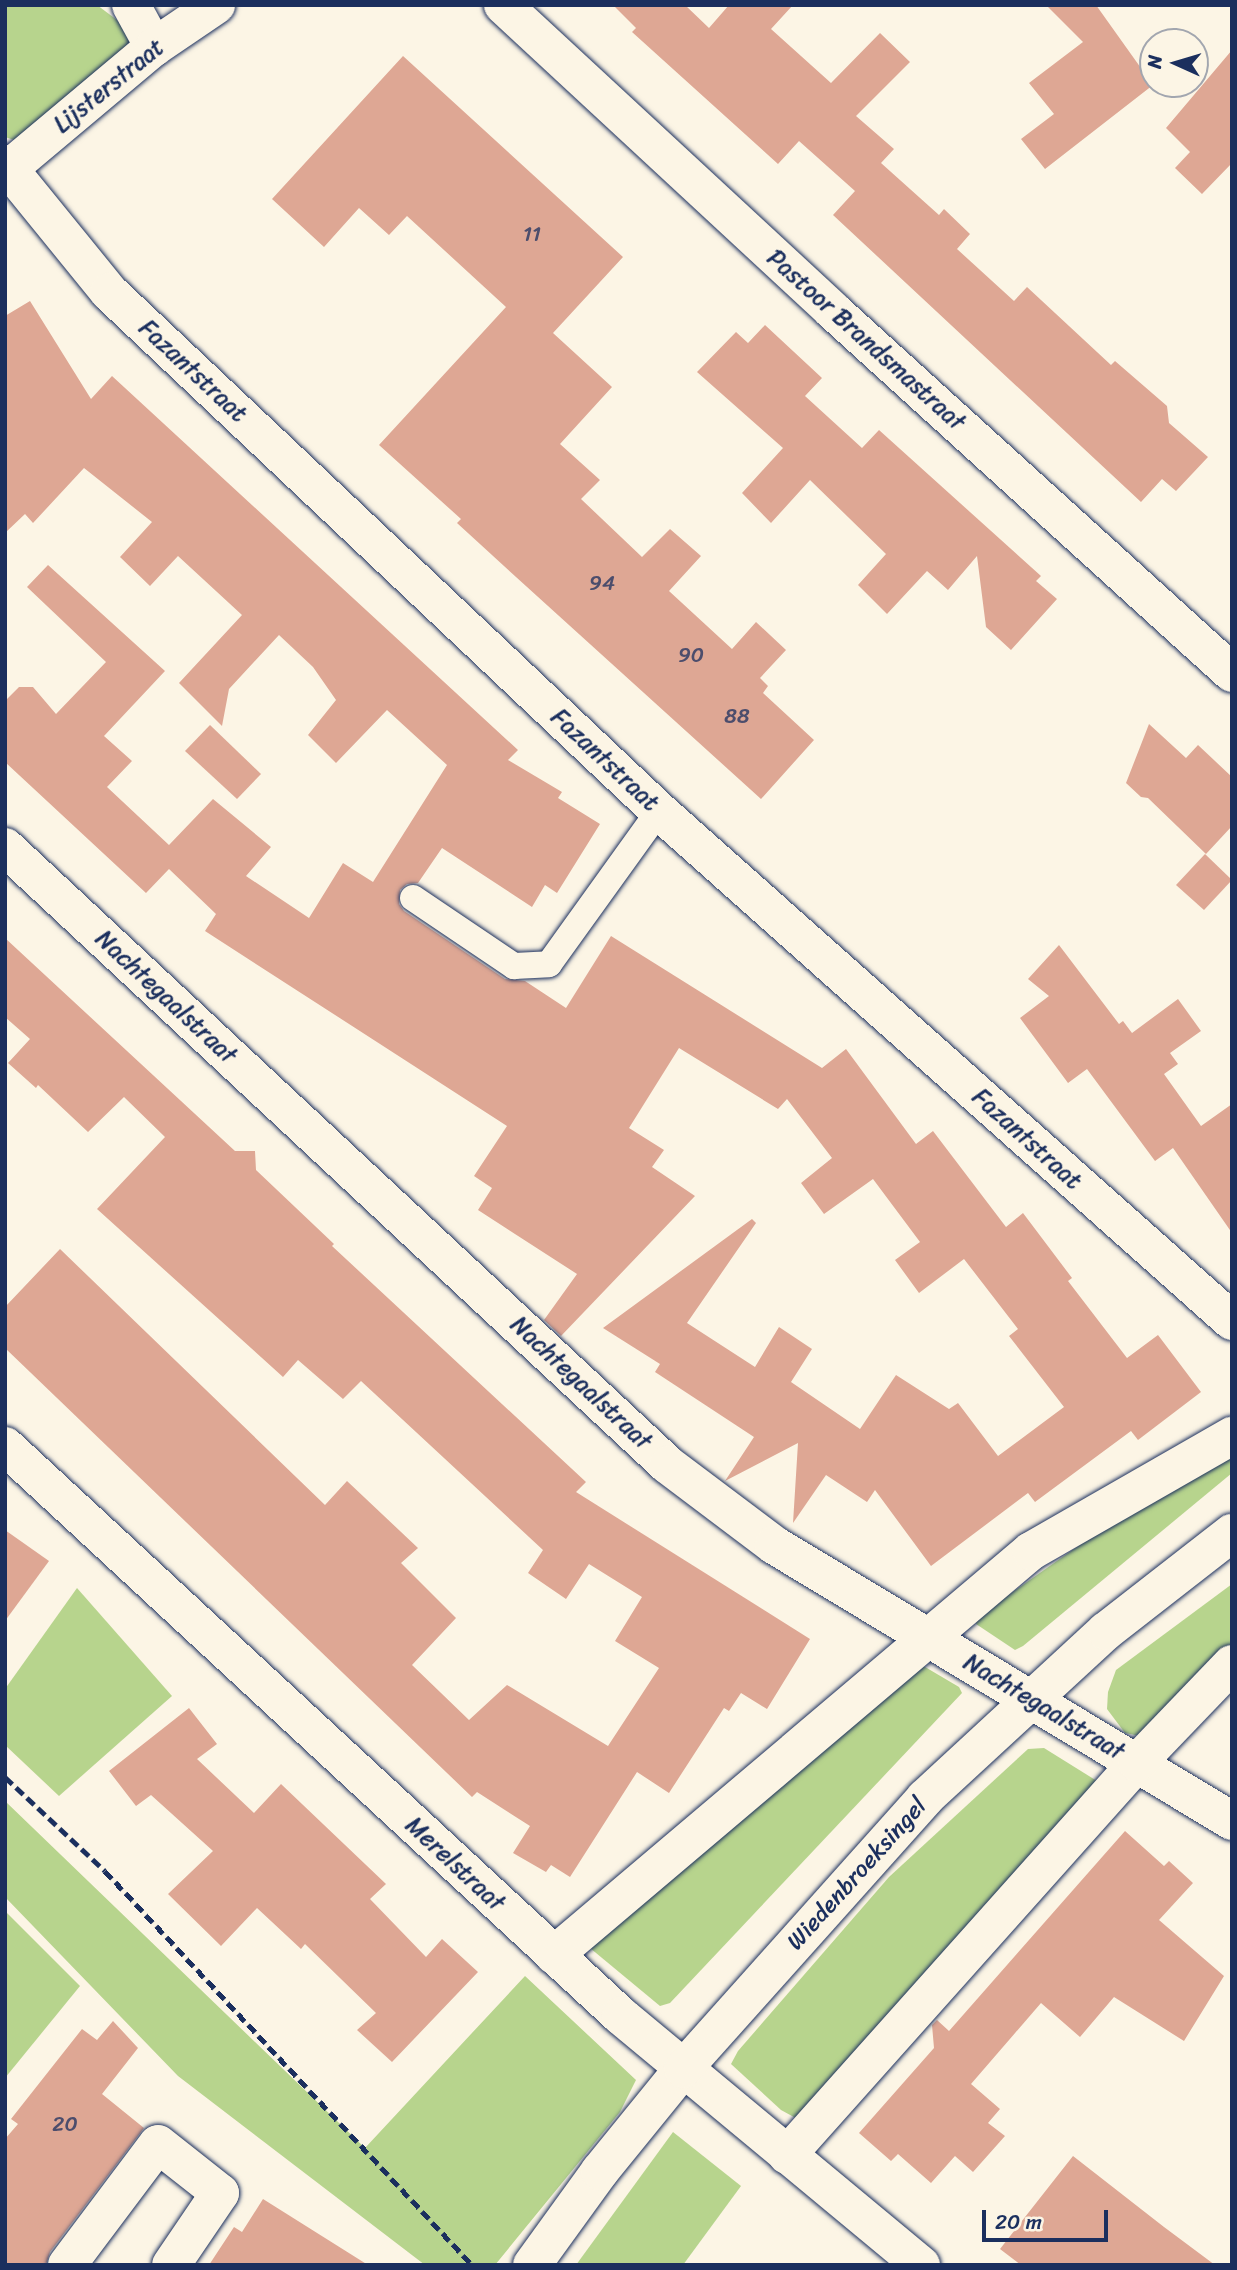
<!DOCTYPE html>
<html>
<head>
<meta charset="utf-8">
<style>
	body { margin:0 }
	#map { position:relative; width:1237px; height:2270px; overflow:hidden; background:#fcf5e5; font-family:Sriracha,sans-serif }
	div>[style] { position:absolute }
	.green>* { inset:0; background:#b7d48d }
	.building>* { inset:0; background:#dea794 }
	.roads { filter:drop-shadow(0 0 2px #1b2f5e) drop-shadow(0 0 2px #1b2f5e) }
	.service>* { height:26px; margin:-13px; padding:0 13px; transform-origin:13px; border-radius:13px; background:#fcf5e5 }
	.minor>* { height:38px; margin:-19px; padding:0 19px; transform-origin:19px; border-radius:19px; background:#fcf5e5 }
	.tertiary>* { height:38px; margin:-19px; padding:0 19px; transform-origin:19px; border-radius:19px; background:#fcf5e5 }
	.rail>* { height:5px; margin-top:-2.5px; transform-origin:0; background:repeating-linear-gradient(90deg,#1b2f5e 0 10px,transparent 0 15px) }
	span { translate:-50% -50%; white-space:nowrap; text-align:center; line-height:1.15; -webkit-text-stroke:5px #fcf5e5; paint-order:stroke }
	.number-label { font-size:21px; color:#4c4d6c }
	.number-label span { -webkit-text-stroke-width:0 }
	.street-label { font-size:24px; color:#1b2f5e }
	.frame { position:absolute; inset:0; border:7px solid #1b2f5e; pointer-events:none }
	.north { position:absolute; left:1139px; top:28px; width:70px; height:70px; box-sizing:border-box; background:#fcf5e5; border:2px solid #a2a6af; border-radius:50%; rotate:274deg; font-size:19px; font-weight:700; line-height:28px; text-align:center; color:#1b2f5e }
	.north::after { content:''; display:block; margin:auto; width:24px; height:32px; background:#1b2f5e; clip-path:polygon(50% 0,100% 100%,50% 72%,0 100%) }
	.scale { position:absolute; left:982px; top:2210px; width:126px; height:32px; box-sizing:border-box; border:4px solid #1b2f5e; border-top:0; padding-left:9px; font-size:21px; line-height:24px; white-space:nowrap; color:#1b2f5e; -webkit-text-stroke:5px #fcf5e5; paint-order:stroke }
</style>
</head>
<body>
<div id="map">
	<div class="green">
		<div style="clip-path:polygon(5px 5px,97px 5px,141px 38px,17px 141px,5px 137px)"></div>
		<div style="clip-path:polygon(1232px 1443px,1232px 1473px,1023px 1646px,1015px 1650px,976px 1624px,977px 1617px,1195px 1464px)"></div>
		<div style="clip-path:polygon(1232px 1584px,1232px 1649px,1145px 1737px,1125px 1733px,1107px 1709px,1108px 1692px,1116px 1670px)"></div>
		<div style="clip-path:polygon(77px 1588px,172px 1696px,59px 1796px,5px 1745px,5px 1689px)"></div>
		<div style="clip-path:polygon(920px 1664px,959px 1687px,962px 1693px,670px 2003px,660px 2006px,590px 1948px)"></div>
		<div style="clip-path:polygon(1044px 1748px,1105px 1786px,803px 2122px,781px 2110px,731px 2064px,738px 2051px,889px 1877px,1028px 1749px)"></div>
		<div style="clip-path:polygon(5px 1801px,365px 2148px,525px 1976px,636px 2080px,620px 2112px,495px 2265px,425px 2265px,178px 2076px,5px 1897px)"></div>
		<div style="clip-path:polygon(5px 1911px,80px 1986px,5px 2078px)"></div>
		<div style="clip-path:polygon(673px 2132px,741px 2186px,683px 2265px,576px 2265px)"></div>
	</div>
	<div class="building">
		<div style="clip-path:polygon(613px 5px,685px 5px,709px 28px,729px 5px,793px 5px,771px 29px,831px 83px,880px 33px,910px 62px,856px 116px,894px 149px,881px 163px,939px 215px,944px 209px,970px 234px,957px 249px,1014px 301px,1027px 287px,1111px 365px,1115px 361px,1167px 406px,1169px 423px,1208px 457px,1176px 491px,1162px 479px,1141px 502px,833px 215px,855px 191px,799px 141px,778px 164px,632px 32px,636px 28px)"></div>
		<div style="clip-path:polygon(1046px 5px,1096px 5px,1153px 85px,1045px 169px,1021px 139px,1054px 114px,1029px 83px,1083px 42px)"></div>
		<div style="clip-path:polygon(1232px 50px,1232px 163px,1202px 194px,1175px 168px,1190px 152px,1166px 128px)"></div>
		<div style="clip-path:polygon(403px 56px,623px 257px,553px 333px,612px 387px,560px 444px,600px 480px,581px 499px,642px 557px,670px 529px,701px 556px,669px 591px,732px 649px,756px 622px,786px 650px,760px 678px,768px 686px,763px 693px,814px 740px,761px 799px,516px 577px,457px 523px,461px 519px,379px 445px,506px 307px,407px 216px,389px 235px,359px 208px,324px 247px,272px 199px)"></div>
		<div style="clip-path:polygon(30px 301px,91px 399px,112px 376px,518px 750px,508px 760px,562px 792px,558px 798px,600px 824px,557px 893px,545px 885px,532px 907px,442px 848px,418px 883px,407px 884px,400px 890px,399px 904px,404px 911px,505px 979px,525px 981px,566px 1008px,611px 936px,822px 1068px,846px 1049px,916px 1144px,933px 1131px,1006px 1227px,1023px 1213px,1072px 1278px,1068px 1281px,1127px 1358px,1158px 1335px,1201px 1392px,1138px 1440px,1131px 1431px,1035px 1502px,1028px 1493px,931px 1566px,875px 1490px,867px 1502px,826px 1475px,793px 1523px,798px 1443px,725px 1481px,754px 1437px,655px 1372px,660px 1364px,603px 1328px,752px 1219px,756px 1223px,687px 1323px,755px 1367px,779px 1327px,812px 1349px,791px 1382px,860px 1429px,896px 1375px,949px 1409px,958px 1403px,998px 1456px,1064px 1407px,1009px 1336px,1018px 1329px,964px 1259px,919px 1293px,895px 1260px,920px 1242px,873px 1179px,824px 1214px,801px 1183px,832px 1158px,787px 1099px,778px 1109px,679px 1048px,629px 1128px,664px 1150px,652px 1167px,695px 1196px,561px 1336px,544px 1320px,577px 1274px,478px 1210px,492px 1188px,474px 1176px,507px 1126px,205px 931px,216px 914px,169px 869px,146px 893px,5px 762px,5px 701px,19px 687px,33px 687px,56px 714px,106px 662px,27px 587px,48px 565px,165px 671px,104px 736px,132px 761px,107px 787px,169px 845px,213px 799px,271px 847px,246px 876px,309px 918px,343px 863px,373px 882px,447px 765px,387px 710px,336px 763px,308px 735px,336px 700px,313px 667px,279px 635px,229px 689px,222px 726px,179px 683px,242px 615px,178px 556px,150px 586px,120px 557px,152px 522px,84px 468px,33px 523px,25px 514px,5px 533px,5px 316px)"></div>
		<div style="clip-path:polygon(765px 325px,822px 378px,805px 396px,862px 448px,879px 430px,1041px 576px,1036px 581px,1057px 599px,1011px 650px,986px 627px,977px 556px,948px 590px,927px 571px,887px 614px,858px 585px,886px 554px,810px 480px,771px 523px,742px 493px,783px 448px,697px 372px,736px 332px,748px 343px)"></div>
		<div style="clip-path:polygon(1149px 724px,1186px 758px,1198px 745px,1232px 777px,1232px 826px,1206px 854px,1148px 798px,1141px 797px,1126px 783px)"></div>
		<div style="clip-path:polygon(210px 725px,261px 774px,237px 799px,185px 751px)"></div>
		<div style="clip-path:polygon(1205px 854px,1232px 880px,1204px 910px,1176px 885px)"></div>
		<div style="clip-path:polygon(5px 938px,235px 1151px,255px 1151px,256px 1170px,334px 1244px,332px 1246px,586px 1482px,576px 1492px,810px 1639px,767px 1709px,741px 1693px,729px 1711px,724px 1708px,669px 1793px,637px 1772px,570px 1877px,551px 1865px,546px 1872px,513px 1853px,530px 1826px,477px 1792px,472px 1797px,5px 1348px,5px 1307px,60px 1249px,325px 1505px,347px 1481px,418px 1548px,401px 1563px,456px 1618px,412px 1665px,469px 1720px,507px 1685px,608px 1746px,659px 1668px,615px 1641px,642px 1597px,589px 1564px,566px 1599px,528px 1573px,543px 1550px,361px 1381px,343px 1399px,298px 1360px,283px 1377px,97px 1209px,165px 1137px,124px 1097px,88px 1132px,38px 1085px,36px 1088px,8px 1063px,30px 1039px,5px 1017px)"></div>
		<div style="clip-path:polygon(1059px 945px,1119px 1024px,1123px 1021px,1132px 1033px,1178px 999px,1201px 1031px,1170px 1053px,1178px 1064px,1164px 1074px,1201px 1126px,1232px 1104px,1232px 1233px,1173px 1148px,1155px 1161px,1087px 1069px,1068px 1083px,1020px 1018px,1049px 996px,1028px 979px)"></div>
		<div style="clip-path:polygon(5px 1530px,49px 1561px,5px 1621px)"></div>
		<div style="clip-path:polygon(189px 1708px,217px 1744px,197px 1759px,254px 1813px,281px 1784px,386px 1884px,370px 1899px,426px 1957px,442px 1939px,478px 1972px,392px 2062px,357px 2030px,376px 2013px,305px 1944px,301px 1949px,257px 1908px,221px 1946px,168px 1894px,213px 1851px,151px 1795px,136px 1806px,109px 1771px)"></div>
		<div style="clip-path:polygon(1125px 1831px,1164px 1866px,1169px 1861px,1193px 1883px,1159px 1920px,1224px 1976px,1184px 2041px,1114px 1997px,1080px 2037px,1041px 2003px,971px 2084px,1000px 2109px,988px 2123px,1005px 2136px,973px 2172px,955px 2156px,931px 2183px,898px 2154px,891px 2161px,859px 2133px,934px 2048px,932px 2025px,937px 2020px,949px 2031px)"></div>
		<div style="clip-path:polygon(113px 2021px,138px 2048px,102px 2094px,144px 2128px,50px 2252px,46px 2265px,5px 2265px,5px 2139px,18px 2124px,11px 2119px,82px 2029px,97px 2040px)"></div>
		<div style="clip-path:polygon(1073px 2156px,1164px 2227px,1215px 2265px,1021px 2265px,1000px 2249px)"></div>
		<div style="clip-path:polygon(263px 2199px,368px 2265px,209px 2265px,234px 2227px,242px 2232px)"></div>
	</div>
	<div class="roads">
		<div class="service">
			<div style="left:413px;top:898px;width:122px;rotate:34deg"></div>
			<div style="left:514px;top:966px;width:35px;rotate:-3deg"></div>
			<div style="left:549px;top:964px;width:188px;rotate:-54.3deg"></div>
		</div>
		<div class="minor">
			<div style="left:131px;top:5px;width:48px;rotate:61.3deg"></div>
			<div style="left:503px;top:5px;width:449px;rotate:42.8deg"></div>
			<div style="left:832px;top:310px;width:540px;rotate:42.22deg"></div>
			<div style="left:5px;top:164px;width:165px;rotate:50.9deg"></div>
			<div style="left:109px;top:292px;width:756px;rotate:43.34deg"></div>
			<div style="left:659px;top:811px;width:767px;rotate:41.67deg"></div>
			<div style="left:5px;top:172px;width:194px;rotate:-40deg"></div>
			<div style="left:154px;top:47px;width:75px;rotate:-34.1deg"></div>
			<div style="left:5px;top:847px;width:906px;rotate:42.99deg"></div>
			<div style="left:668px;top:1465px;width:133px;rotate:37deg"></div>
			<div style="left:774px;top:1545px;width:535px;rotate:31.07deg"></div>
			<div style="left:5px;top:1446px;width:839px;rotate:42.78deg"></div>
			<div style="left:621px;top:2016px;width:390px;rotate:39.7deg"></div>
			<div style="left:554px;top:1955px;width:625px;rotate:-40.26deg"></div>
			<div style="left:1031px;top:1551px;width:232px;rotate:-29.8deg"></div>
			<div style="left:787px;top:2155px;width:526px;rotate:-48.24deg"></div>
			<div style="left:1137px;top:1763px;width:137px;rotate:-46.2deg"></div>
			<div style="left:67px;top:2265px;width:151px;rotate:-53.1deg"></div>
			<div style="left:158px;top:2144px;width:79px;rotate:38.3deg"></div>
			<div style="left:220px;top:2193px;width:87px;rotate:124.2deg"></div>
		</div>
		<div class="tertiary">
			<div style="left:532px;top:2265px;width:116px;rotate:-54.1deg"></div>
			<div style="left:600px;top:2171px;width:132px;rotate:-50.9deg"></div>
			<div style="left:683px;top:2069px;width:363px;rotate:-48.2deg"></div>
			<div style="left:925px;top:1798px;width:246px;rotate:-42.7deg"></div>
			<div style="left:1106px;top:1631px;width:160px;rotate:-37.9deg"></div>
		</div>
	</div>
	<div class="rail">
		<div style="left:5px;top:1777px;width:137px;rotate:43.2deg"></div>
		<div style="left:105px;top:1871px;width:538px;rotate:47.03deg"></div>
	</div>
	<div class="number-label">
		<span style="left:532px;top:234px">11</span>
		<span style="left:602px;top:583px">94</span>
		<span style="left:691px;top:655px">90</span>
		<span style="left:737px;top:716px">88</span>
		<span style="left:65px;top:2124px">20</span>
	</div>
	<div class="street-label">
		<span style="left:109px;top:86px;rotate:-39deg">Lijsterstraat</span>
		<span style="left:866px;top:340px;rotate:42deg">Pastoor Brandsmastraat</span>
		<span style="left:193px;top:371px;rotate:43deg">Fazantstraat</span>
		<span style="left:605px;top:760px;rotate:43deg">Fazantstraat</span>
		<span style="left:166px;top:997px;rotate:43deg">Nachtegaalstraat</span>
		<span style="left:1027px;top:1139px;rotate:42deg">Fazantstraat</span>
		<span style="left:581px;top:1383px;rotate:43deg">Nachtegaalstraat</span>
		<span style="left:1044px;top:1707px;rotate:31deg">Nachtegaalstraat</span>
		<span style="left:455px;top:1864px;rotate:43deg">Merelstraat</span>
		<span style="left:857px;top:1874px;rotate:-48deg">Wiedenbroeksingel</span>
	</div>
	<div class="frame"></div>
	<div class="north">N</div>
	<div class="scale">20 m</div>
</div>
</body>
</html>
